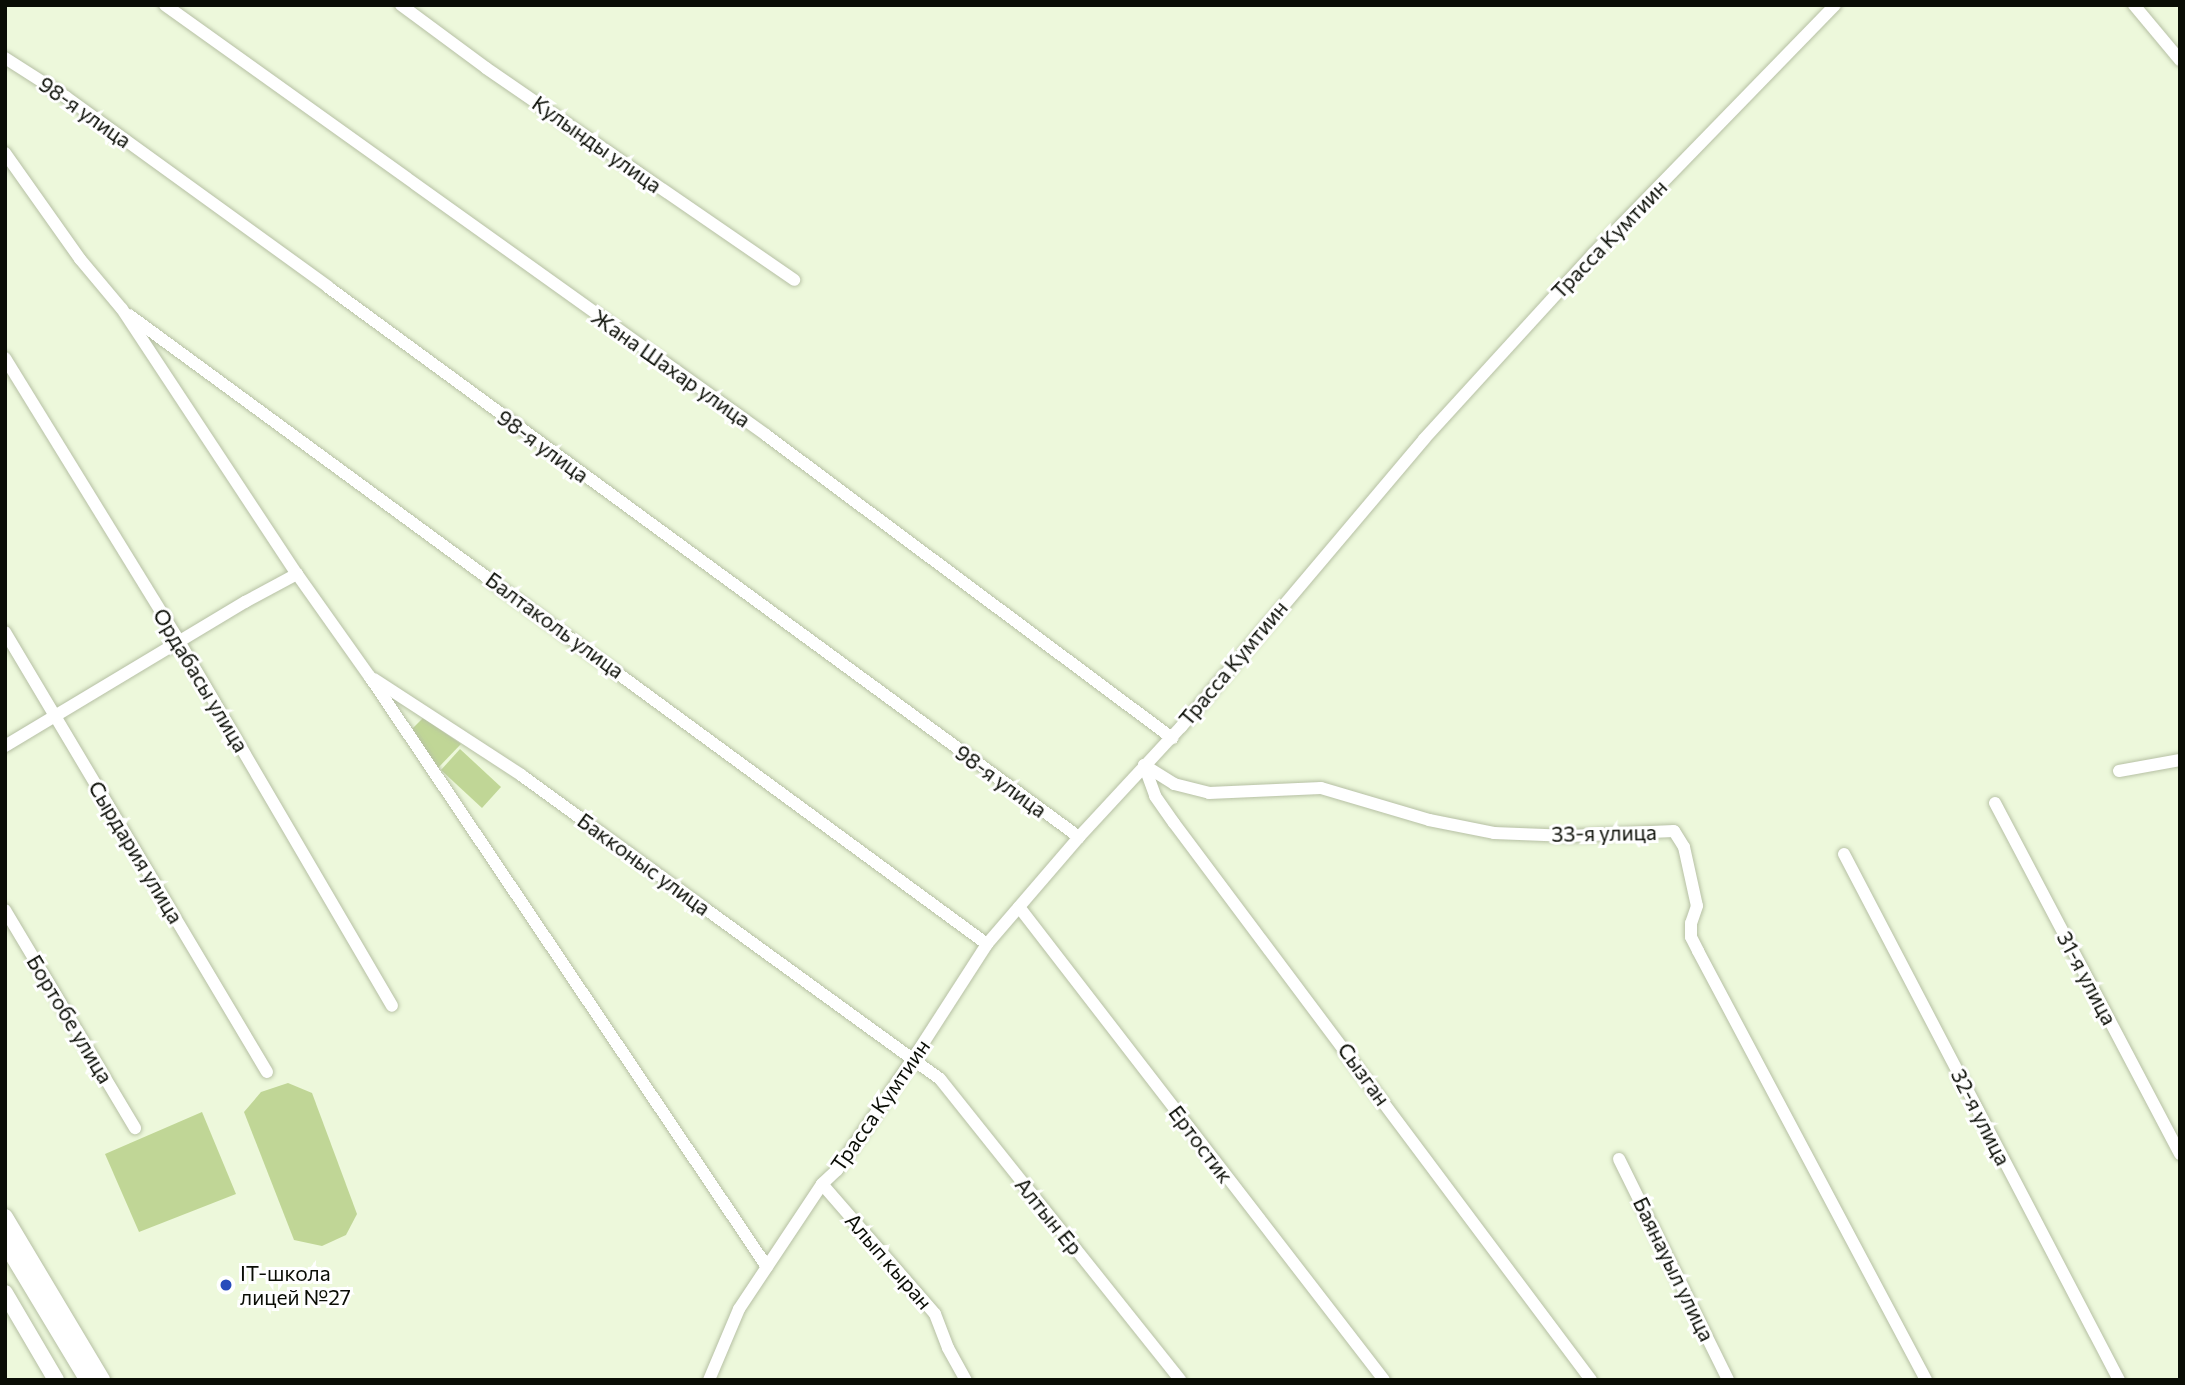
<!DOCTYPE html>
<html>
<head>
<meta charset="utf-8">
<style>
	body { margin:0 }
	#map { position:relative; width:2185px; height:1385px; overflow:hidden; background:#edf8db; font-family:Commissioner,sans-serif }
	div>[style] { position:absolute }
	.green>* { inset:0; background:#c0d696 }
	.roads { filter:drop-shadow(0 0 2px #b6c0a4) drop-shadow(0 0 2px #b6c0a4) }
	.minor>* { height:12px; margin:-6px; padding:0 6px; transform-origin:6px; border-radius:6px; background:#fff }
	.major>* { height:16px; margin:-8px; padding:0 8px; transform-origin:8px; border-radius:8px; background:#fff }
	.highway>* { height:19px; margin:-9.5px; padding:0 9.5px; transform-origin:9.5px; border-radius:9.5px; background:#fff }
	.dots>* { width:19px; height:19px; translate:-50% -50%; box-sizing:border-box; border:4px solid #fff; border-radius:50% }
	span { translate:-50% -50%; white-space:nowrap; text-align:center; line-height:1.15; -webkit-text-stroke:6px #fff; paint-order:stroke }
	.street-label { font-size:21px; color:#0a0d05 }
	.poi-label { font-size:21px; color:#0a0d05 }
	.left { translate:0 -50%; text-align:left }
	.frame { position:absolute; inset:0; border:7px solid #0a0d05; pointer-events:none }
</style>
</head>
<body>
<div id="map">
	<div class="green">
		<div style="clip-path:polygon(423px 718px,461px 744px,437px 769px,410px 731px)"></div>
		<div style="clip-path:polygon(460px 749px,501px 787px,482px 808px,441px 770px)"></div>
		<div style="clip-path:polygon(288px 1083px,312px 1093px,357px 1214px,346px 1235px,322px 1246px,294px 1240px,244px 1112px,261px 1092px)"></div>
		<div style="clip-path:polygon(202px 1112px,236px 1194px,139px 1232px,105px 1154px)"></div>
	</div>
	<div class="roads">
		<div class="minor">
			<div style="left:165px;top:5px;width:739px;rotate:35.58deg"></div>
			<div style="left:766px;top:435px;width:507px;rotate:36.73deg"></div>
			<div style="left:401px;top:5px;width:106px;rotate:36.5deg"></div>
			<div style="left:486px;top:68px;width:374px;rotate:34.5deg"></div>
			<div style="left:2134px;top:5px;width:72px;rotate:50.1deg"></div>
			<div style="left:5px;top:58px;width:72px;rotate:32.6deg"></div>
			<div style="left:66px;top:97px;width:324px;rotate:35.9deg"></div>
			<div style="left:328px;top:287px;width:931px;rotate:36.22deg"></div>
			<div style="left:5px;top:153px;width:130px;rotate:54.7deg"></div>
			<div style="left:80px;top:259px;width:65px;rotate:50deg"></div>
			<div style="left:122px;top:309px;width:318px;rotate:56.6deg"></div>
			<div style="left:297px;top:574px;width:126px;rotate:54.7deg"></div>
			<div style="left:370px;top:677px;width:711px;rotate:56.06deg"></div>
			<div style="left:129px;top:315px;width:1064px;rotate:36.25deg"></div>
			<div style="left:5px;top:358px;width:334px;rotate:58.4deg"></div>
			<div style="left:180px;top:643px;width:420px;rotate:59.7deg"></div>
			<div style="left:5px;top:632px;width:512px;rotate:59.23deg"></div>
			<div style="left:374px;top:679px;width:176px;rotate:33.1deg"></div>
			<div style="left:521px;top:775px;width:518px;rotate:35.96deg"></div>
			<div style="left:940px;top:1079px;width:385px;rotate:51.4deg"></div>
			<div style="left:5px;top:746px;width:280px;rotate:-31deg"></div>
			<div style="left:245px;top:602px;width:59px;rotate:-28.3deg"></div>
			<div style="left:1144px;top:765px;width:36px;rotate:32deg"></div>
			<div style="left:1174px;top:784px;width:36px;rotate:14deg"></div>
			<div style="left:1209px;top:793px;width:112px;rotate:-2.6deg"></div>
			<div style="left:1321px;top:788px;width:113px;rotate:16.5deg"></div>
			<div style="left:1429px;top:820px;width:66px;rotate:11.3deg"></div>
			<div style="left:1494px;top:833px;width:76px;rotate:2.3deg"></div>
			<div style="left:1570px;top:836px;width:104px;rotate:-2.8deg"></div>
			<div style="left:1674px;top:831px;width:19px;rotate:58deg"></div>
			<div style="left:1684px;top:847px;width:60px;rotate:77.6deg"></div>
			<div style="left:1697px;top:906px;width:18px;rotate:109deg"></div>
			<div style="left:1691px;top:923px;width:14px;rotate:90deg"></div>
			<div style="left:1691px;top:937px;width:16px;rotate:63deg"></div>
			<div style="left:1698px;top:951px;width:486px;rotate:62deg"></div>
			<div style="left:1144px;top:765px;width:33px;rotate:70deg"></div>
			<div style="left:1155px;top:796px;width:33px;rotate:55deg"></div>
			<div style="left:1174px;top:823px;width:696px;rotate:53.18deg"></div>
			<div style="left:2119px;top:771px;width:62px;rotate:-10.2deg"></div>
			<div style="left:1995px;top:803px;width:397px;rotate:62.2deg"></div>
			<div style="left:1844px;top:854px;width:594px;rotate:62.4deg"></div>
			<div style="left:1019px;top:907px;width:597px;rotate:52.34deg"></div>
			<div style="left:5px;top:910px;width:254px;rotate:59.2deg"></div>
			<div style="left:1619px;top:1159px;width:246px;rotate:63.7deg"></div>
			<div style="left:822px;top:1184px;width:172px;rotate:49deg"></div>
			<div style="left:935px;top:1314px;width:36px;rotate:69deg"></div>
			<div style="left:948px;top:1348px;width:37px;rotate:61deg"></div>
			<div style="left:709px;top:1380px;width:77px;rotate:-67.1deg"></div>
			<div style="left:739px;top:1309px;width:150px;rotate:-56.4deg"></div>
			<div style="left:822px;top:1184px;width:21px;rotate:-43deg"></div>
			<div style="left:837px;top:1170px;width:135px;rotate:-55.6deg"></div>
			<div style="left:913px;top:1059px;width:137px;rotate:-57.2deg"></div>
			<div style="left:987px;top:944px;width:141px;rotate:-49.3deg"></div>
			<div style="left:1079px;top:837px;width:150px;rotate:-47.2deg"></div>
			<div style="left:1181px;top:727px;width:377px;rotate:-49.8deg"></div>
			<div style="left:1424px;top:439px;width:251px;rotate:-47.6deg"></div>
			<div style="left:1593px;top:254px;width:347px;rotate:-45.8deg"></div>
		</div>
		<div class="major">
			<div style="left:5px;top:1217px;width:190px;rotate:59.2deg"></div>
			<div style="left:5px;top:1293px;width:101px;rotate:59.6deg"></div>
		</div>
		<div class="highway">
			<div style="left:5px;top:1240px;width:163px;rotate:59deg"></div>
		</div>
	</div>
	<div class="dots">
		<div style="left:226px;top:1285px;background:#264cbb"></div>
	</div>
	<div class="street-label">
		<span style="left:85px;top:112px;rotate:35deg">98-я улица</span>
		<span style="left:597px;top:144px;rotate:35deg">Кулынды улица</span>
		<span style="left:1609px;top:239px;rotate:-46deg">Трасса Кумтиин</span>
		<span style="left:671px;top:368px;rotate:35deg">Жана Шахар улица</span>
		<span style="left:543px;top:446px;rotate:36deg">98-я улица</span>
		<span style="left:555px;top:625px;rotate:36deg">Балтаколь улица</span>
		<span style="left:1233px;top:663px;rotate:-50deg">Трасса Кумтиин</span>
		<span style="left:201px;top:680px;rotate:59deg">Ордабасы улица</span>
		<span style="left:1001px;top:781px;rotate:36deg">98-я улица</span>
		<span style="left:1604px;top:833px;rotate:-1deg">33-я улица</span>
		<span style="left:136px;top:852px;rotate:59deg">Сырдария улица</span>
		<span style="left:644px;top:864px;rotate:36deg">Бакконыс улица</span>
		<span style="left:2087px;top:978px;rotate:62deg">31-я улица</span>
		<span style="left:70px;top:1019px;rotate:59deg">Бортобе улица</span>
		<span style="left:1364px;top:1074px;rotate:54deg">Сызган</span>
		<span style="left:880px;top:1105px;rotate:-55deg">Трасса Кумтиин</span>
		<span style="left:1981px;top:1117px;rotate:63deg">32-я улица</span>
		<span style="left:1201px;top:1144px;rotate:53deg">Ертостик</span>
		<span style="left:1049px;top:1216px;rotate:51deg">Алтын Ер</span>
		<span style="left:889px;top:1261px;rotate:49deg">Алып кыран</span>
		<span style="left:1674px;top:1269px;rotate:64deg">Баянауыл улица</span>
	</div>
	<div class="poi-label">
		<span class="left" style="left:240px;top:1285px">IT-школа<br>лицей №27</span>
	</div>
	<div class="frame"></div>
</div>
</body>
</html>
